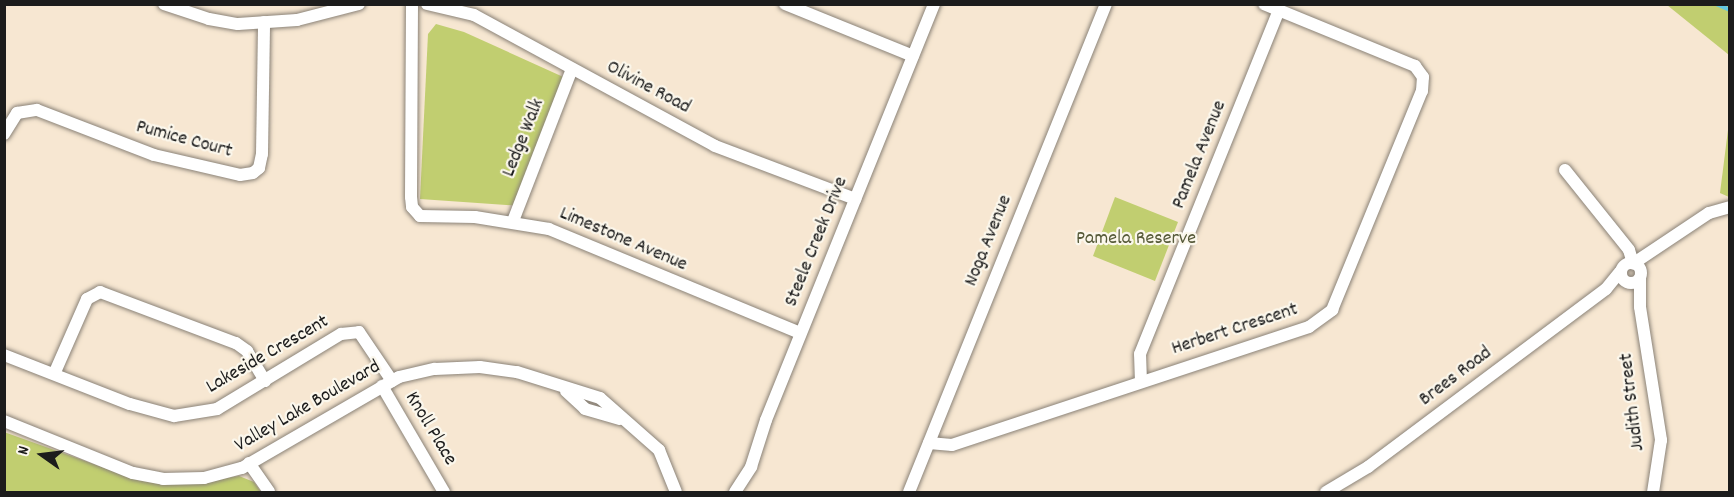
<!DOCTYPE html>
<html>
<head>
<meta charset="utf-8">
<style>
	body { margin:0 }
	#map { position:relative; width:1734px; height:497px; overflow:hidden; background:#f7e7d2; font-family:Dekko,sans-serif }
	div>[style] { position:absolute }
	.green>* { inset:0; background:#c1ce70 }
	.stream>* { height:4px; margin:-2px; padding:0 2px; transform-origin:2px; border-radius:2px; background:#63c7e1 }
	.roads { filter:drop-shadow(0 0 2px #8a8277) drop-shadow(0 0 2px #8a8277) }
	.minor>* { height:12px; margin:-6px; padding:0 6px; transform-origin:6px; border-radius:6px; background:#fff }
	.minor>.ring { margin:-6px; padding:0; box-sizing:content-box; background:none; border:12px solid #fff; border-radius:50% }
	span { translate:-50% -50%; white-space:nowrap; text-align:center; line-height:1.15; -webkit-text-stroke:4.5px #fbf7ec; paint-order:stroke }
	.street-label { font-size:20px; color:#1c1c1c }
	.park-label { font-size:20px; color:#565a39 }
	.frame { position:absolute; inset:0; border:6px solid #1c1c1c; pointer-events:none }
	.north { position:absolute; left:12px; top:425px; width:60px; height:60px; -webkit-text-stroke:4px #fbf7ec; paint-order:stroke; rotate:284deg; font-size:16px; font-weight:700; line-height:24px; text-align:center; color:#1c1c1c }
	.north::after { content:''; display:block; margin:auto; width:21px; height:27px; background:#1c1c1c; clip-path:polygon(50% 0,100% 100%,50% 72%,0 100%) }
</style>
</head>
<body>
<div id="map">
	<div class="green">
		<div style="clip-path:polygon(1667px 5px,1729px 5px,1729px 55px)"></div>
		<div style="clip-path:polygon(436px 24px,464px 32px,570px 80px,521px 206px,420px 199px,428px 34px)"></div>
		<div style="clip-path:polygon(1729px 122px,1729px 197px,1720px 193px)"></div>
		<div style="clip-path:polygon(1115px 197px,1178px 222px,1155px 281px,1093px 256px)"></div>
		<div style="clip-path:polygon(4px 432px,141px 481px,185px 484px,239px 476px,254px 482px,261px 492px,5px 492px)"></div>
	</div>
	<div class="stream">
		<div style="left:1716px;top:4px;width:15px;rotate:23deg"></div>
	</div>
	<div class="roads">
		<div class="minor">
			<div style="left:164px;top:4px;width:47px;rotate:18.4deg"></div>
			<div style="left:209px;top:19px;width:29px;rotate:10deg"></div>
			<div style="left:238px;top:24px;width:59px;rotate:-3.9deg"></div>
			<div style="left:297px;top:20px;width:64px;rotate:-14.5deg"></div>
			<div style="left:412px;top:4px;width:193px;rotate:90.3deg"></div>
			<div style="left:411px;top:197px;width:10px;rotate:84deg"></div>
			<div style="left:412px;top:207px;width:12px;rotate:48deg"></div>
			<div style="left:420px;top:216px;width:55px;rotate:1deg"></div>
			<div style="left:475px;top:217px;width:75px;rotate:9.2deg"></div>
			<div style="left:549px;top:229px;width:272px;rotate:22.5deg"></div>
			<div style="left:427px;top:4px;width:48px;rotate:13.2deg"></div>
			<div style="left:474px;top:15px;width:274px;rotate:28.5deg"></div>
			<div style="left:715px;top:146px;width:150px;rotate:20.7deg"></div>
			<div style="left:785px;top:4px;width:138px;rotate:22.1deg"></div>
			<div style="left:4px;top:134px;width:25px;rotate:-58deg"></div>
			<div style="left:17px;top:113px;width:20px;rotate:-9deg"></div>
			<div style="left:37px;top:110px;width:125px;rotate:21deg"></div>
			<div style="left:154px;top:155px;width:88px;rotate:13.1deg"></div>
			<div style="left:240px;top:175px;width:13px;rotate:-9deg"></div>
			<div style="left:253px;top:173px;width:8px;rotate:-40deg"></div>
			<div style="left:259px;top:168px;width:14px;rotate:-78deg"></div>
			<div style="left:262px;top:154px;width:132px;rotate:-89.1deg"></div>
			<div style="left:1565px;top:170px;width:102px;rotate:51.3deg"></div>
			<div style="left:1629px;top:250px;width:14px;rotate:73deg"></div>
			<div style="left:513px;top:221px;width:163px;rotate:-68.8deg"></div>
			<div class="ring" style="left:1621px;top:263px;width:8px;height:8px"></div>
			<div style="left:1634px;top:263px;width:90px;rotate:-33.7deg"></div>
			<div style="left:1709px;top:213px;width:22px;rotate:-16deg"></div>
			<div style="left:1640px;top:278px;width:29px;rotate:90deg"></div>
			<div style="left:1640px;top:307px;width:135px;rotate:81deg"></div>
			<div style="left:1661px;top:440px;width:53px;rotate:98.7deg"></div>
			<div style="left:4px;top:355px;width:135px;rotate:21.3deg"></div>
			<div style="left:130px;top:404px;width:46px;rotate:15.3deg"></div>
			<div style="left:174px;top:416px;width:44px;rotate:-9.2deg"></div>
			<div style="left:217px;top:409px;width:145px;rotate:-31.2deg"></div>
			<div style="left:341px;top:334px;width:18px;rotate:-6deg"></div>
			<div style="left:359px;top:332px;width:59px;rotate:56deg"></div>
			<div style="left:55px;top:372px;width:80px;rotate:-66.3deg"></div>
			<div style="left:87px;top:299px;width:15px;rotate:-28deg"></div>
			<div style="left:100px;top:292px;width:145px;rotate:20.6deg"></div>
			<div style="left:236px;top:343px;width:14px;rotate:36deg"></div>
			<div style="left:247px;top:351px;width:35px;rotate:59deg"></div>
			<div style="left:1141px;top:382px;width:28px;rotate:-92deg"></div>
			<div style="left:1140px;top:354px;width:371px;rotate:-68deg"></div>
			<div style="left:382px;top:386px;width:123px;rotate:59.7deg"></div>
			<div style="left:566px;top:391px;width:26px;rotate:43deg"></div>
			<div style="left:585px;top:409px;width:36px;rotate:16deg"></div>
			<div style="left:4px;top:421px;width:139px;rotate:22deg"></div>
			<div style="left:133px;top:473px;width:31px;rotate:11deg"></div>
			<div style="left:163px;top:479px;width:41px;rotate:-1.4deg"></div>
			<div style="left:204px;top:478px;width:39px;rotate:-15deg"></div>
			<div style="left:242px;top:468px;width:181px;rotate:-30.1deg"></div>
			<div style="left:399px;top:377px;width:37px;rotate:-13deg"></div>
			<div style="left:435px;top:369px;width:45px;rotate:-2.5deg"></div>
			<div style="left:480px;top:367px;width:37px;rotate:8deg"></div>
			<div style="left:517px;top:372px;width:87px;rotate:17.4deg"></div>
			<div style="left:600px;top:398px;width:79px;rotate:41.4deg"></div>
			<div style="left:659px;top:450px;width:45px;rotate:68deg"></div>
			<div style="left:929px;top:443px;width:23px;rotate:5deg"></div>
			<div style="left:952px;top:445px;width:376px;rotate:-18.3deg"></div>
			<div style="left:1309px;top:327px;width:29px;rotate:-36deg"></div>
			<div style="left:1332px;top:310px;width:237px;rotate:-67.7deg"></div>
			<div style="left:1422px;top:91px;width:14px;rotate:-86deg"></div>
			<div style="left:1423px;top:77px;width:14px;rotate:-126deg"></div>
			<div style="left:1415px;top:66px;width:163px;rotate:-157.7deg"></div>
			<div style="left:249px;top:463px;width:35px;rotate:55deg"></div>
			<div style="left:735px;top:492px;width:30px;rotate:-57deg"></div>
			<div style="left:751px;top:467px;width:49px;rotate:-72.3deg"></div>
			<div style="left:766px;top:420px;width:449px;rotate:-68deg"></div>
			<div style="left:909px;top:492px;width:526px;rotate:-68.02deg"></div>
			<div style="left:1326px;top:492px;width:49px;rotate:-30.8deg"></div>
			<div style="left:1368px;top:467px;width:297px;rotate:-36.8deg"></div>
			<div style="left:1606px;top:289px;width:22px;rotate:-51deg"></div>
		</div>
	</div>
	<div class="street-label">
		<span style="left:648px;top:88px;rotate:28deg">Olivine Road</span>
		<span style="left:524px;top:138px;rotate:-68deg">Ledge Walk</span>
		<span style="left:184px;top:140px;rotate:15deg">Pumice Court</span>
		<span style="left:1200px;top:155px;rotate:-68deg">Pamela Avenue</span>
		<span style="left:623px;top:240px;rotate:23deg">Limestone Avenue</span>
		<span style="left:989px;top:241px;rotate:-68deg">Noga Avenue</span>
		<span style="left:817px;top:242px;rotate:-68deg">Steele Creek Drive</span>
		<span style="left:1235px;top:330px;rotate:-18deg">Herbert Crescent</span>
		<span style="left:268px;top:355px;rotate:-30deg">Lakeside Crescent</span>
		<span style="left:1456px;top:377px;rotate:-37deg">Brees Road</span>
		<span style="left:1633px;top:402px;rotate:-97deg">Judith Street</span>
		<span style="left:308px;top:407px;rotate:-30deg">Valley Lake Boulevard</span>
		<span style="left:430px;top:429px;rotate:59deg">Knoll Place</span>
	</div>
	<div class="park-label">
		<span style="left:1136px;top:239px">Pamela Reserve</span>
	</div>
	<div class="frame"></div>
	<div class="north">N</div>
</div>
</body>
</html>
